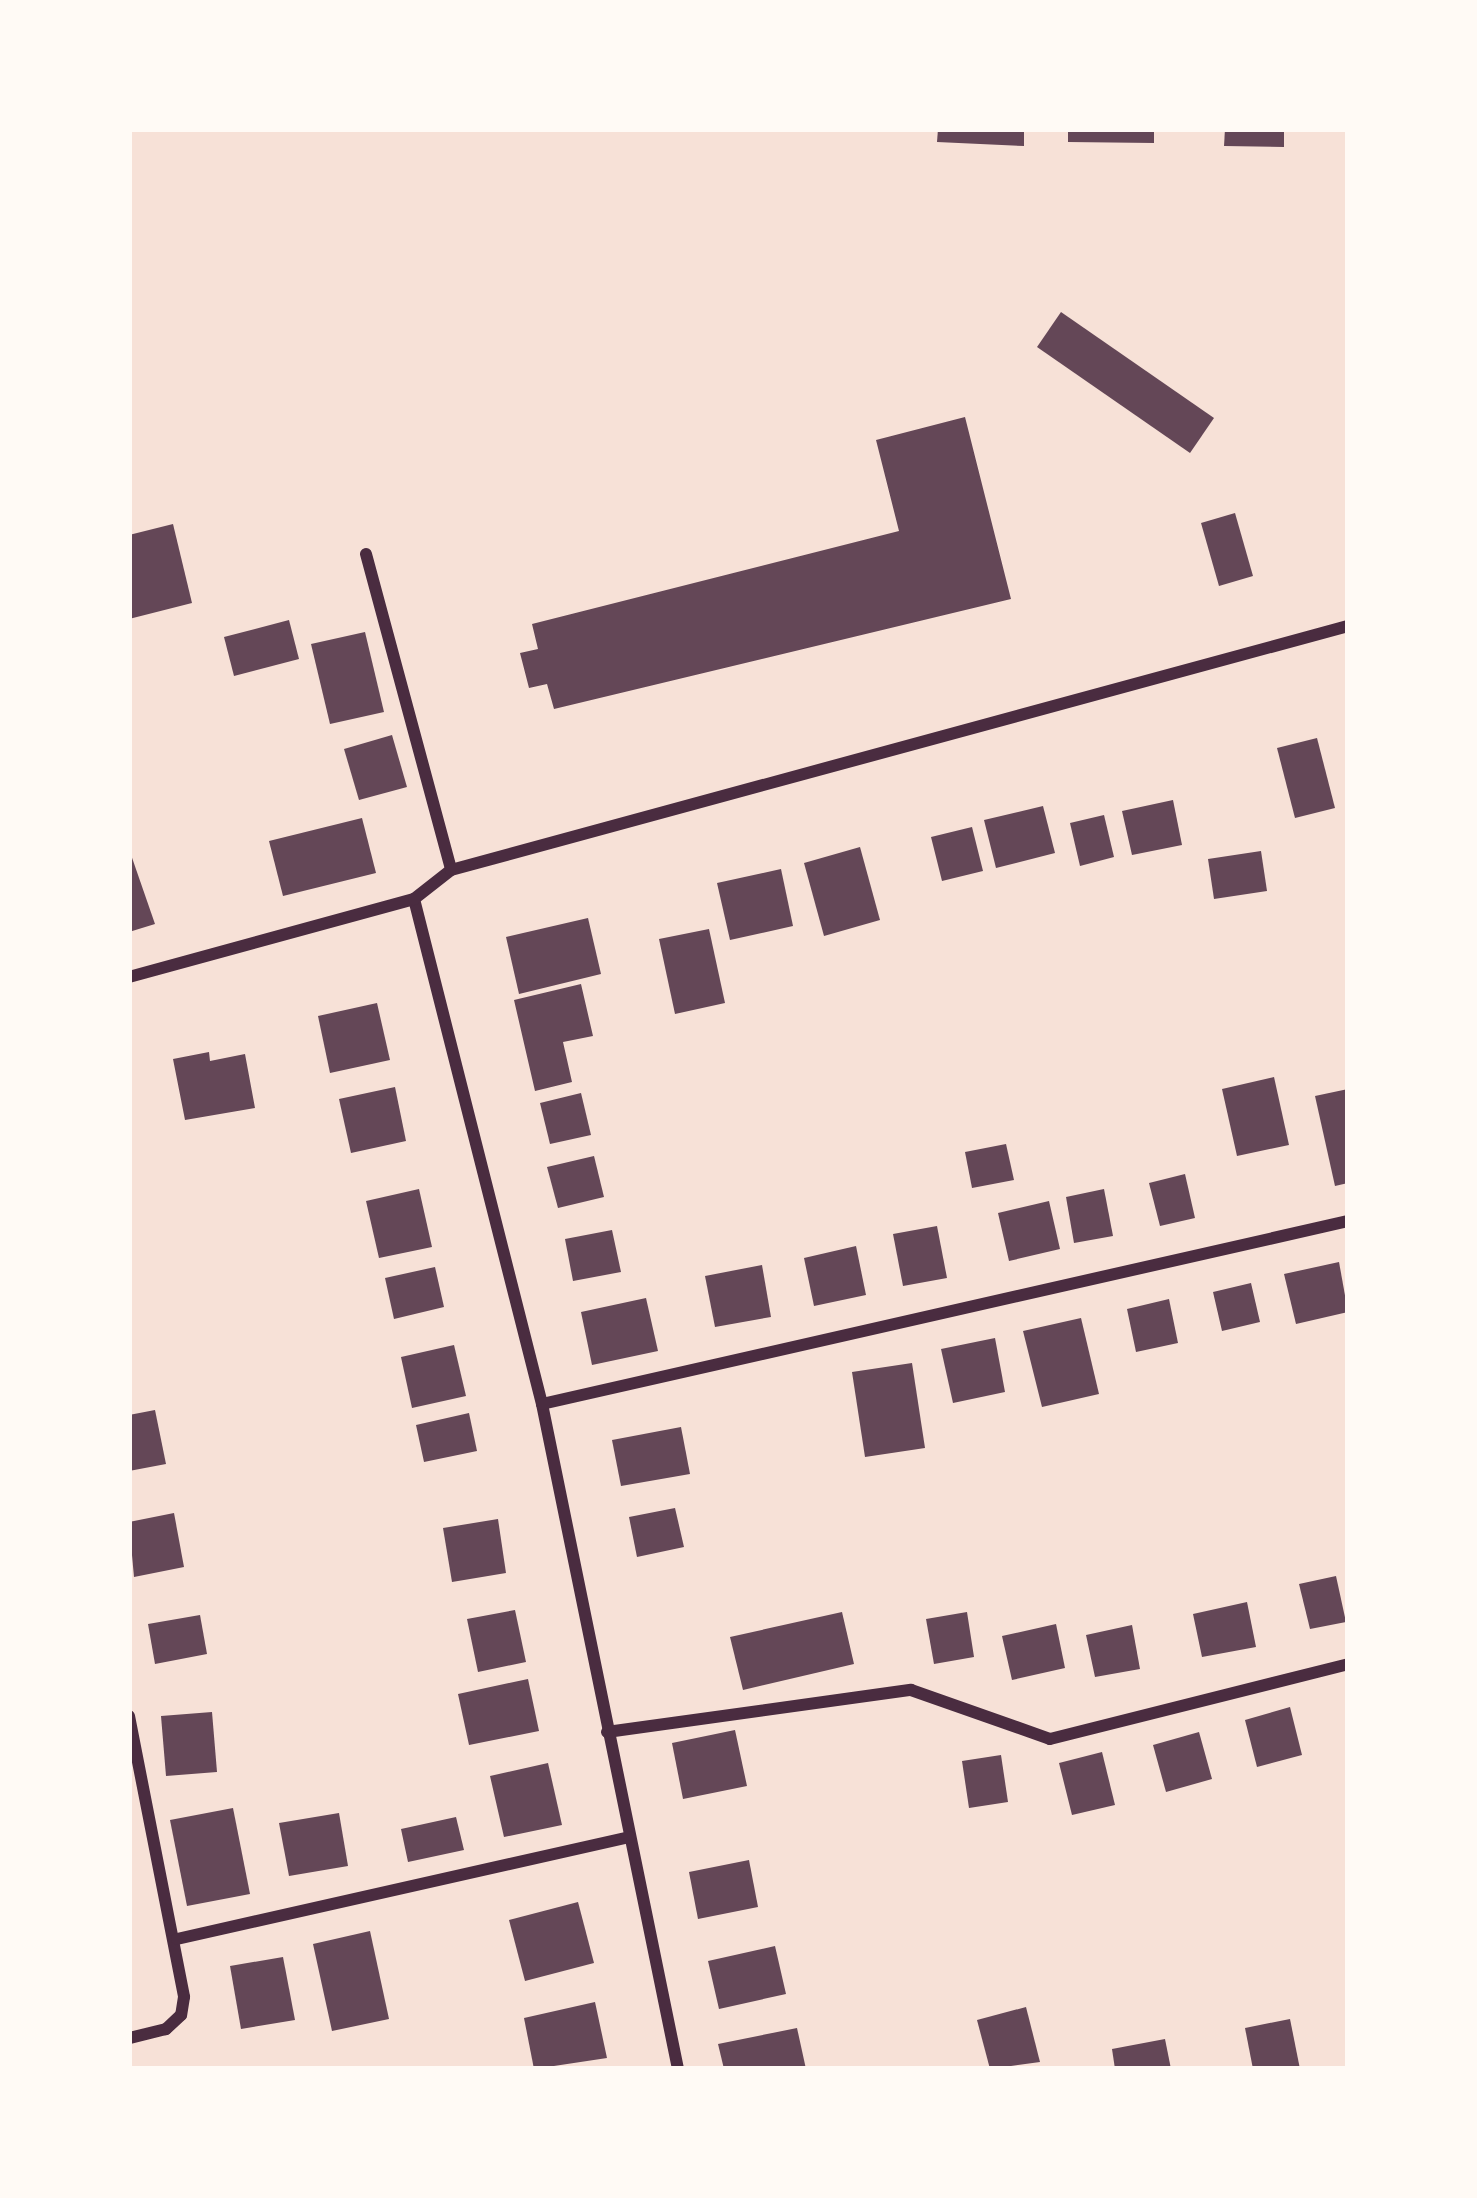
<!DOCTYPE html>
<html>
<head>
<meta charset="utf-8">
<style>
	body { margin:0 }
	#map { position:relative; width:1477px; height:2198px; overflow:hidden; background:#f7e1d7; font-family:"Fira Sans Condensed",sans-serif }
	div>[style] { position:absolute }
	.building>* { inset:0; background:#644757 }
	.minor>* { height:12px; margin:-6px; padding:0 6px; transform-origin:6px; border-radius:6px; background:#4a2c40 }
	span { translate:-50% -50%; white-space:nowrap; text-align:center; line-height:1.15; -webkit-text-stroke:10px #fffaf5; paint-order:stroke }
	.frame { position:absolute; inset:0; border:132px solid #fffaf5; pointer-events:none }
</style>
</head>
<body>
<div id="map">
	<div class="building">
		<div style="clip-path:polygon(938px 129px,1024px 129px,1024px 146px,937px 142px)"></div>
		<div style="clip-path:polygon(1068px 129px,1154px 129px,1154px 143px,1068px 142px)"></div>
		<div style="clip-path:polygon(1225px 129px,1284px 129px,1284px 147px,1224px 146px)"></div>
		<div style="clip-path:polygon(1061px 312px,1214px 418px,1190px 453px,1037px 347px)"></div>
		<div style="clip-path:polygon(965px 417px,1011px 599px,554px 709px,547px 684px,529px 688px,520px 653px,538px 649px,532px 624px,899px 531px,876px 440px)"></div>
		<div style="clip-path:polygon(1235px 513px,1253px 576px,1219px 586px,1201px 523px)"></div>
		<div style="clip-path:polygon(173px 524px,192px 603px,129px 619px,129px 535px)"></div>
		<div style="clip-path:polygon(289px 620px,299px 659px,234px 676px,224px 637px)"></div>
		<div style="clip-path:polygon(365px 632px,384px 712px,330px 724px,311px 644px)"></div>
		<div style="clip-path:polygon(392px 735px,407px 787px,359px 800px,344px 749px)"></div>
		<div style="clip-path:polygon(1317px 738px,1335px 808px,1295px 818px,1277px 748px)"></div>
		<div style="clip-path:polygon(1173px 800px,1182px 845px,1132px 855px,1122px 811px)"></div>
		<div style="clip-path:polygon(1043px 806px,1055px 853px,996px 868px,984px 820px)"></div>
		<div style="clip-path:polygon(1104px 815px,1114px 857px,1080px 866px,1070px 823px)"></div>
		<div style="clip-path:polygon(362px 818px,376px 873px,283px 896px,269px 841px)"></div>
		<div style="clip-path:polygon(972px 827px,983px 871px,942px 881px,931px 837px)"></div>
		<div style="clip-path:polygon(860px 847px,880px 920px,824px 936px,804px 863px)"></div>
		<div style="clip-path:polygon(129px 849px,155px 924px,129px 932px)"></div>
		<div style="clip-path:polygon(1261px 851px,1267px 891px,1214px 899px,1208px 859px)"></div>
		<div style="clip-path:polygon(781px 869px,793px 926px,730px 940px,717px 883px)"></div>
		<div style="clip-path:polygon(588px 918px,601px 974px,519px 994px,506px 937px)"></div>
		<div style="clip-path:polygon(709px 929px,725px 1003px,675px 1014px,659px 939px)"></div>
		<div style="clip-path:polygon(581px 984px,593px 1036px,563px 1042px,572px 1082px,535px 1091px,514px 1000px)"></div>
		<div style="clip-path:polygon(377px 1003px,390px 1060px,330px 1073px,318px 1016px)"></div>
		<div style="clip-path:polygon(209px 1052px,210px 1061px,245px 1054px,255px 1108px,185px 1120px,173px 1059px)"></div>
		<div style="clip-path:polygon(1274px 1077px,1289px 1145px,1237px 1156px,1222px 1089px)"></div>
		<div style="clip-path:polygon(395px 1087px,406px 1141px,351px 1153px,339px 1099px)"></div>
		<div style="clip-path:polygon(1348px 1089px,1348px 1183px,1335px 1186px,1315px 1096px)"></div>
		<div style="clip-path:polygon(581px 1093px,591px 1135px,550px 1144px,540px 1103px)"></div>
		<div style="clip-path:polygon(1006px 1144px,1014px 1180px,972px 1188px,965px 1152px)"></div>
		<div style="clip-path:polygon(594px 1156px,604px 1197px,558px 1208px,547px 1167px)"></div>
		<div style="clip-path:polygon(1185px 1174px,1195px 1218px,1160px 1226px,1149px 1183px)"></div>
		<div style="clip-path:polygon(419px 1189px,432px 1247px,379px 1258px,366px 1201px)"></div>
		<div style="clip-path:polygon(1104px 1189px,1113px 1236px,1074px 1243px,1066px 1197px)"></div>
		<div style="clip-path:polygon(1049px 1201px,1060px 1249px,1009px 1261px,998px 1213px)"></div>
		<div style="clip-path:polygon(937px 1226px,947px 1278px,903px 1286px,893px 1234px)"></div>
		<div style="clip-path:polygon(612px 1230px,621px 1272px,573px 1281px,565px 1239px)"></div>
		<div style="clip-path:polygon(856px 1246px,866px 1295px,814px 1306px,804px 1258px)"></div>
		<div style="clip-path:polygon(1339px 1262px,1348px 1312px,1296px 1324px,1284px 1274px)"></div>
		<div style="clip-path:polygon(762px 1265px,771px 1317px,715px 1327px,705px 1276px)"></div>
		<div style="clip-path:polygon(435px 1267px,444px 1307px,394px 1319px,385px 1278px)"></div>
		<div style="clip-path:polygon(1251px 1283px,1260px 1322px,1222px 1331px,1213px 1292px)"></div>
		<div style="clip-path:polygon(646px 1298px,658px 1351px,592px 1365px,581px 1312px)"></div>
		<div style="clip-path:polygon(1169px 1299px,1178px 1343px,1136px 1352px,1127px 1309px)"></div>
		<div style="clip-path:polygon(1081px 1318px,1099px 1394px,1042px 1407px,1023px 1331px)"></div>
		<div style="clip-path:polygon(995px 1338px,1005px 1392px,953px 1403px,941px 1349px)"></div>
		<div style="clip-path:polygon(454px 1345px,466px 1396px,412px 1408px,401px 1357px)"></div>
		<div style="clip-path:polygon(912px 1363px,925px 1448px,865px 1457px,852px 1372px)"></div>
		<div style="clip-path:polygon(155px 1410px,166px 1464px,129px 1471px,129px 1415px)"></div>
		<div style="clip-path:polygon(469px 1413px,477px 1451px,424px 1462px,416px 1425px)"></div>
		<div style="clip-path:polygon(681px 1427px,690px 1474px,621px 1486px,612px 1440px)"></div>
		<div style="clip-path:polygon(675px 1508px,684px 1547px,637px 1557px,629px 1517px)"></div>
		<div style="clip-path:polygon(174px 1513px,184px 1567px,134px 1577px,129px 1522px)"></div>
		<div style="clip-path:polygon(498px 1519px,506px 1573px,452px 1582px,443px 1528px)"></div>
		<div style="clip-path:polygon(1336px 1576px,1346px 1622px,1310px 1629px,1299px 1584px)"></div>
		<div style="clip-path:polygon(1247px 1602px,1256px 1647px,1202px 1657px,1193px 1614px)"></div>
		<div style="clip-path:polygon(515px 1610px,526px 1662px,478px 1672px,467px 1619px)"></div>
		<div style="clip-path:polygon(842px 1612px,854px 1664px,743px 1690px,730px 1637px)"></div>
		<div style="clip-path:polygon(967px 1612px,974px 1657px,934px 1664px,926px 1619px)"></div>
		<div style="clip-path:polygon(200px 1615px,207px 1654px,155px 1664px,148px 1624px)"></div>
		<div style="clip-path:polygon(1056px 1624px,1065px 1668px,1012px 1680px,1002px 1636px)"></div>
		<div style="clip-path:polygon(1132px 1625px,1140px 1669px,1095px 1677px,1086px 1635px)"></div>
		<div style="clip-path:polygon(528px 1679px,539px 1731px,469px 1745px,458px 1694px)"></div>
		<div style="clip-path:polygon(1290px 1707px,1302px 1755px,1257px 1767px,1245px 1720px)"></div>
		<div style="clip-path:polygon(212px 1712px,217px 1772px,166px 1776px,161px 1716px)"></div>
		<div style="clip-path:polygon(735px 1730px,747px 1786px,683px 1799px,672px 1743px)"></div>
		<div style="clip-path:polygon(1199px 1732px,1212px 1779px,1166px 1792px,1153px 1745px)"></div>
		<div style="clip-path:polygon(1102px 1752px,1115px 1805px,1072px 1815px,1059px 1763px)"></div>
		<div style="clip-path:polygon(1001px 1755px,1008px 1802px,969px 1808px,962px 1761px)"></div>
		<div style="clip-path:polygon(548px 1763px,562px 1825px,504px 1837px,490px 1776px)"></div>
		<div style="clip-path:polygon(233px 1808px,250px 1894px,187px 1906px,170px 1820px)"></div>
		<div style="clip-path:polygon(339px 1813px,348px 1866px,289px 1876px,279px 1823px)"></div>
		<div style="clip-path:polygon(456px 1817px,464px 1850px,408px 1862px,401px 1829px)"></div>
		<div style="clip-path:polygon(749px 1860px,758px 1907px,698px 1919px,689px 1872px)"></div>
		<div style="clip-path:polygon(578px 1902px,594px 1963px,525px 1981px,509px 1920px)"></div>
		<div style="clip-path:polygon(370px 1931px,389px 2019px,332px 2031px,313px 1944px)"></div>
		<div style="clip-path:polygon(775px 1946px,786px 1994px,719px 2009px,708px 1961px)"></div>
		<div style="clip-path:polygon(283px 1957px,295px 2020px,241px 2029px,230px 1966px)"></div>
		<div style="clip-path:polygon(595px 2002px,607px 2058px,534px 2069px,524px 2018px)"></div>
		<div style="clip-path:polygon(1026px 2007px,1040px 2062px,990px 2069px,977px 2020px)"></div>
		<div style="clip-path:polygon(1290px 2019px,1300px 2069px,1253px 2069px,1245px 2028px)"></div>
		<div style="clip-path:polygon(797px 2028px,806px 2069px,724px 2069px,718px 2044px)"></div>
		<div style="clip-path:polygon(1165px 2039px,1171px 2069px,1115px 2069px,1112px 2049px)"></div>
	</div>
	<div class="minor">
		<div style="left:366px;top:554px;width:327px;rotate:74.9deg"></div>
		<div style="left:414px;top:899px;width:521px;rotate:75.78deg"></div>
		<div style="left:542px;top:1404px;width:679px;rotate:78.44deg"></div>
		<div style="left:129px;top:977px;width:295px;rotate:-15.3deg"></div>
		<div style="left:414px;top:899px;width:47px;rotate:-38.1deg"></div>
		<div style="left:451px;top:870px;width:930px;rotate:-15.22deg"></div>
		<div style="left:542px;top:1404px;width:827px;rotate:-12.79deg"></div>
		<div style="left:129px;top:1716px;width:286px;rotate:78.9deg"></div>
		<div style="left:184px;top:1997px;width:18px;rotate:99deg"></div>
		<div style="left:181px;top:2015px;width:21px;rotate:137deg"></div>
		<div style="left:166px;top:2029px;width:38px;rotate:166deg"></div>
		<div style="left:607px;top:1732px;width:307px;rotate:-7.9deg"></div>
		<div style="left:911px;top:1690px;width:147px;rotate:19.4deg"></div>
		<div style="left:1050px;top:1739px;width:307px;rotate:-14.1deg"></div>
		<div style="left:177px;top:1939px;width:464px;rotate:-12.7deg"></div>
	</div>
	<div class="frame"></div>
</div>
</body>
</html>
